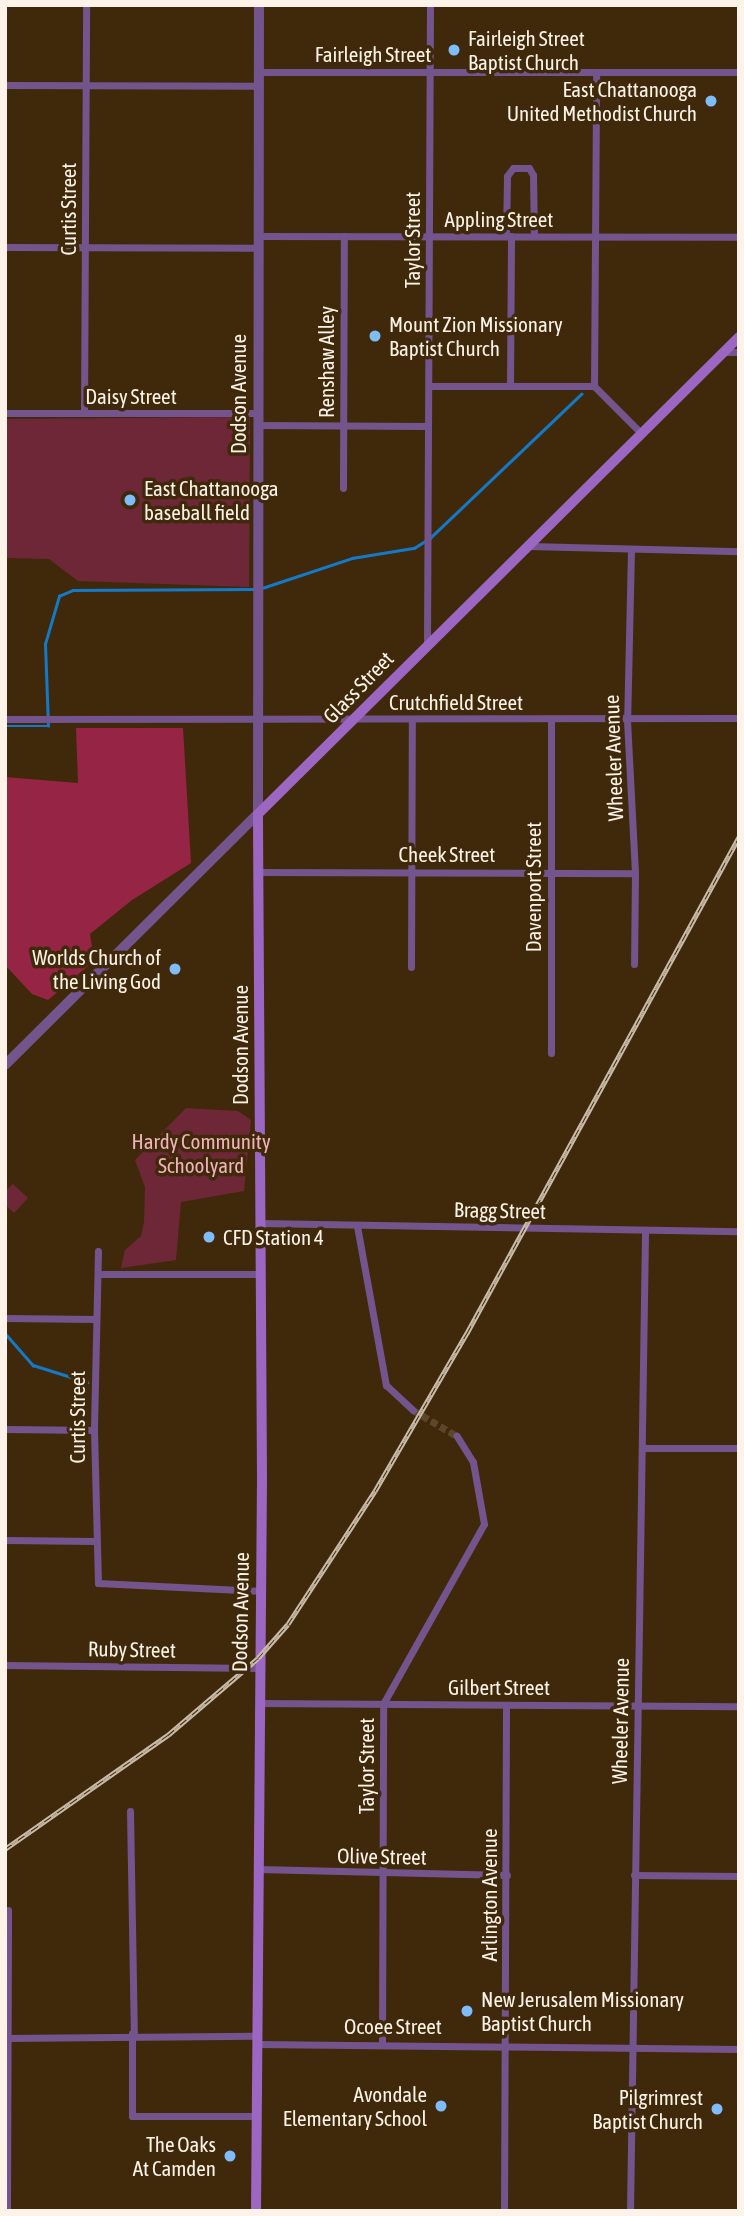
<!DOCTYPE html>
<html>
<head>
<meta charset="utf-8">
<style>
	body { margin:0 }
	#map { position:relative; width:744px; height:2216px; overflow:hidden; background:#40290b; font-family:"Asap Condensed",sans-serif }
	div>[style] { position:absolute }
	.green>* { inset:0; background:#6e2737 }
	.forest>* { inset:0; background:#962444 }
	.stream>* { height:2.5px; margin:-1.25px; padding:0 1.25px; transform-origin:1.25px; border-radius:1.25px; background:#137aca }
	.minor-tunnel>* { height:7px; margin-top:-3.5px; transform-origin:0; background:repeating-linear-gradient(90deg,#5c472c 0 7px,transparent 0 10.5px) }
	.minor>* { height:7px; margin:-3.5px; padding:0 3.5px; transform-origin:3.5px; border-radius:3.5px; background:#74548d }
	.tertiary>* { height:10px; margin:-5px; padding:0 5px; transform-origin:5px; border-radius:5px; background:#74548d }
	.secondary>* { height:10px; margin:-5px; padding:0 5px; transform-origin:5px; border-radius:5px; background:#9b67c2 }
	.rail>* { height:5px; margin-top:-2.5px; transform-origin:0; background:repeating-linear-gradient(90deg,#40290b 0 8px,#c9bcab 0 16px); box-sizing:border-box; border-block:2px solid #c9bcab }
	.dots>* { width:19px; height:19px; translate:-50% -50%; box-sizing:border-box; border:4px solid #40290b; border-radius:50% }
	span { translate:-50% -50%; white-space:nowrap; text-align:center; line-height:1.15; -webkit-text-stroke:7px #40290b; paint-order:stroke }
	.poi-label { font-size:21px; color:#fdf3e8 }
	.left { translate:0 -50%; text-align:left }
	.right { translate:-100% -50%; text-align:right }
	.street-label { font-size:21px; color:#fdf3e8 }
	.park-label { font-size:21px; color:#f0b3bc }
	.frame { position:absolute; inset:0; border:7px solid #fdf3e8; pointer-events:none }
</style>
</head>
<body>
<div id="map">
	<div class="green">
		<div style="clip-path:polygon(250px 417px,249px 587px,78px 581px,49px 559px,5px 558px,5px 419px)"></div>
		<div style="clip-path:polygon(186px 1108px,238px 1111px,251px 1120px,244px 1191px,181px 1202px,176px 1260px,121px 1268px,125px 1250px,141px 1236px,144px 1222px,145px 1187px,135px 1160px)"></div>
		<div style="clip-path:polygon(13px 1184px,28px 1198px,14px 1213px,5px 1205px,5px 1191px)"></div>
	</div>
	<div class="forest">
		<div style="clip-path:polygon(76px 728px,183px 728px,191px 863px,132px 900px,90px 934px,94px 961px,48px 1000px,32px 994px,5px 965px,5px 777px,78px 783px)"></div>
	</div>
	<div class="stream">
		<div style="left:262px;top:588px;width:95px;rotate:-18.4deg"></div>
		<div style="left:352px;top:558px;width:63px;rotate:-9.2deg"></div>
		<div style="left:414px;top:548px;width:19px;rotate:-32deg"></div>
		<div style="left:430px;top:538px;width:209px;rotate:-43.6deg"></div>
		<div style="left:5px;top:726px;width:43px"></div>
		<div style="left:48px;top:726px;width:82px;rotate:-92.1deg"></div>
		<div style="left:45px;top:644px;width:50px;rotate:-73.7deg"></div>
		<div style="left:59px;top:596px;width:15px;rotate:-23deg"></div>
		<div style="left:73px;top:590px;width:183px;rotate:-0.3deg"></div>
		<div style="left:5px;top:1333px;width:43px;rotate:48.8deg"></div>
		<div style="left:33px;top:1365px;width:57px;rotate:17.5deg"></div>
	</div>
	<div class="minor-tunnel">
		<div style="left:413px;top:1410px;width:51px;rotate:30.6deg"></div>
	</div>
	<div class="minor">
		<div style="left:259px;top:72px;width:480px"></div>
		<div style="left:5px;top:85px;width:254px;rotate:0.2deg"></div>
		<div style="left:258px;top:236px;width:481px;rotate:0.1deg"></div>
		<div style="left:506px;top:236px;width:60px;rotate:-89deg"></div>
		<div style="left:507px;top:176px;width:10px;rotate:-53deg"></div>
		<div style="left:513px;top:168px;width:16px"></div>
		<div style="left:529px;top:168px;width:8px;rotate:60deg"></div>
		<div style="left:533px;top:175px;width:61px;rotate:89.1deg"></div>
		<div style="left:5px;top:247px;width:253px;rotate:0.2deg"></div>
		<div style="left:724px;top:352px;width:15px"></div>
		<div style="left:510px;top:385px;width:149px;rotate:-89.6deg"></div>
		<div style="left:429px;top:386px;width:165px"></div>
		<div style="left:594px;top:386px;width:66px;rotate:45deg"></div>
		<div style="left:594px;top:386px;width:314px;rotate:-89.6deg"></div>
		<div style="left:5px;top:413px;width:252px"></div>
		<div style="left:84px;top:413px;width:408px;rotate:-89.7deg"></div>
		<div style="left:257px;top:425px;width:171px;rotate:0.3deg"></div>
		<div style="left:343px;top:488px;width:252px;rotate:-89.8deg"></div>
		<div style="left:529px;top:546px;width:210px;rotate:1.4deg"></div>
		<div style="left:631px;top:550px;width:170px;rotate:91.3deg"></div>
		<div style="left:627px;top:720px;width:153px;rotate:87deg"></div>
		<div style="left:635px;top:873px;width:91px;rotate:90.6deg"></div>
		<div style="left:427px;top:643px;width:638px;rotate:-89.73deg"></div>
		<div style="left:5px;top:719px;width:734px;rotate:-0.08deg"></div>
		<div style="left:259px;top:872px;width:376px;rotate:0.2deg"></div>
		<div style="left:411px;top:967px;width:247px;rotate:-89.8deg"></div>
		<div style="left:551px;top:1053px;width:333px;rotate:-90deg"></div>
		<div style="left:260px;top:1223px;width:479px;rotate:1deg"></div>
		<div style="left:357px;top:1226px;width:162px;rotate:79.7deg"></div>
		<div style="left:386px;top:1385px;width:37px;rotate:43deg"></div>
		<div style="left:98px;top:1251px;width:179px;rotate:91.3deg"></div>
		<div style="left:94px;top:1430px;width:153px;rotate:88.5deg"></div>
		<div style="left:98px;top:1583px;width:161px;rotate:2.8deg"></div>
		<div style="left:99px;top:1274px;width:159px"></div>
		<div style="left:5px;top:1318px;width:90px;rotate:0.6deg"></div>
		<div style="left:5px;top:1429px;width:89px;rotate:0.6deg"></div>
		<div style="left:645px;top:1448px;width:94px"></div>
		<div style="left:5px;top:1540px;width:90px;rotate:0.6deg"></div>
		<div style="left:5px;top:1665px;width:253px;rotate:0.7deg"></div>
		<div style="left:259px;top:1703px;width:480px;rotate:0.4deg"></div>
		<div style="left:130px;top:1811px;width:222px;rotate:89deg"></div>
		<div style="left:258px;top:1869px;width:249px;rotate:1.4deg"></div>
		<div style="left:634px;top:1875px;width:105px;rotate:0.5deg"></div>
		<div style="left:132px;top:2033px;width:83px;rotate:90deg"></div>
		<div style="left:132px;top:2116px;width:125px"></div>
		<div style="left:5px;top:2038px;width:252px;rotate:-0.5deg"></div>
		<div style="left:258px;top:2044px;width:481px;rotate:0.6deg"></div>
		<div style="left:382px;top:2044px;width:340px;rotate:-89.8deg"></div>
		<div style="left:383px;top:1704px;width:206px;rotate:-60.7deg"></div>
		<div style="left:484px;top:1524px;width:63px;rotate:-100.1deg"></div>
		<div style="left:473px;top:1462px;width:31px;rotate:-122deg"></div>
		<div style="left:7px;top:2211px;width:301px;rotate:-89.8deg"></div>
		<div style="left:504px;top:2211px;width:506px;rotate:-89.77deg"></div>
		<div style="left:630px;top:2211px;width:979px;rotate:-89.12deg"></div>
	</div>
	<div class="tertiary">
		<div style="left:5px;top:1065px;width:356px;rotate:-44.8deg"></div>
		<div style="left:258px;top:814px;width:809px;rotate:-89.93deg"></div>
	</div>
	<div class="secondary">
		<div style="left:256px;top:2211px;width:733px;rotate:-89.53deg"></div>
		<div style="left:262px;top:1478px;width:664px;rotate:-90.35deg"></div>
		<div style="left:258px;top:814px;width:677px;rotate:-44.76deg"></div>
	</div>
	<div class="rail">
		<div style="left:5px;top:1849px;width:199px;rotate:-35deg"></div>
		<div style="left:168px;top:1735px;width:118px;rotate:-40.5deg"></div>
		<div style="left:258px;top:1658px;width:45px;rotate:-48.6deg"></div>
		<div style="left:288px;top:1624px;width:159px;rotate:-56.8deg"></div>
		<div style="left:375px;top:1491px;width:183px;rotate:-59.8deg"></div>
		<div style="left:467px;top:1333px;width:566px;rotate:-61.26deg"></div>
	</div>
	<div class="dots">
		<div style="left:454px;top:50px;background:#7fbdfa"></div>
		<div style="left:711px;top:101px;background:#7fbdfa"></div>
		<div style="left:375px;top:336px;background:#7fbdfa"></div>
		<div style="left:130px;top:500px;background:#7fbdfa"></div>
		<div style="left:175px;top:969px;background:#7fbdfa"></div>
		<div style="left:209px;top:1237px;background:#7fbdfa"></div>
		<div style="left:467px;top:2011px;background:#7fbdfa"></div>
		<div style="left:441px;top:2106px;background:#7fbdfa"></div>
		<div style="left:717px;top:2109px;background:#7fbdfa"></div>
		<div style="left:230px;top:2156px;background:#7fbdfa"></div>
	</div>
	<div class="poi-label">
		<span class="left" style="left:468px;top:50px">Fairleigh Street<br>Baptist Church</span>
		<span class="right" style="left:697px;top:101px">East Chattanooga<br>United Methodist Church</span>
		<span class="left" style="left:389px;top:336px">Mount Zion Missionary<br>Baptist Church</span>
		<span class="left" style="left:144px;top:500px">East Chattanooga<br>baseball field</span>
		<span class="right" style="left:161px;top:969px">Worlds Church of<br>the Living God</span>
		<span class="left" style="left:223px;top:1237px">CFD Station 4</span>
		<span class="left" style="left:481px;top:2011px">New Jerusalem Missionary<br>Baptist Church</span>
		<span class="right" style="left:427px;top:2106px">Avondale<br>Elementary School</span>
		<span class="right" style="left:703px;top:2109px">Pilgrimrest<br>Baptist Church</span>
		<span class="right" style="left:216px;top:2156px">The Oaks<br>At Camden</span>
	</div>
	<div class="street-label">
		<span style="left:373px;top:54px">Fairleigh Street</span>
		<span style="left:68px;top:209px;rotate:-90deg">Curtis Street</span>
		<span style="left:499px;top:219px">Appling Street</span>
		<span style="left:412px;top:240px;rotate:-90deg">Taylor Street</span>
		<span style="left:326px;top:362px;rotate:-90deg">Renshaw Alley</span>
		<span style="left:238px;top:394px;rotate:-90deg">Dodson Avenue</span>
		<span style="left:131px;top:396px">Daisy Street</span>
		<span style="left:358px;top:687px;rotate:-46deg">Glass Street</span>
		<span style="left:456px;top:702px">Crutchfield Street</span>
		<span style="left:613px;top:758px;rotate:-92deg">Wheeler Avenue</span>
		<span style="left:447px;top:854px">Cheek Street</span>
		<span style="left:533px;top:887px;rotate:-90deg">Davenport Street</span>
		<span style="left:240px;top:1045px;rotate:-90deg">Dodson Avenue</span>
		<span style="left:500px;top:1210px;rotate:1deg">Bragg Street</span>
		<span style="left:77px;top:1417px;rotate:-90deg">Curtis Street</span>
		<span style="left:240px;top:1612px;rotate:-89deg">Dodson Avenue</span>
		<span style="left:132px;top:1649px;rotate:1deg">Ruby Street</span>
		<span style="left:499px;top:1687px">Gilbert Street</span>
		<span style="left:620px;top:1721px;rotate:-89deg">Wheeler Avenue</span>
		<span style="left:366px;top:1766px;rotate:-90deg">Taylor Street</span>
		<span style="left:382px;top:1856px;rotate:1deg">Olive Street</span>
		<span style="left:489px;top:1895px;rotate:-90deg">Arlington Avenue</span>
		<span style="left:393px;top:2026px">Ocoee Street</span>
	</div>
	<div class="park-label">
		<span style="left:201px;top:1153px">Hardy Community<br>Schoolyard</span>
	</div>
	<div class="frame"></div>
</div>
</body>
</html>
